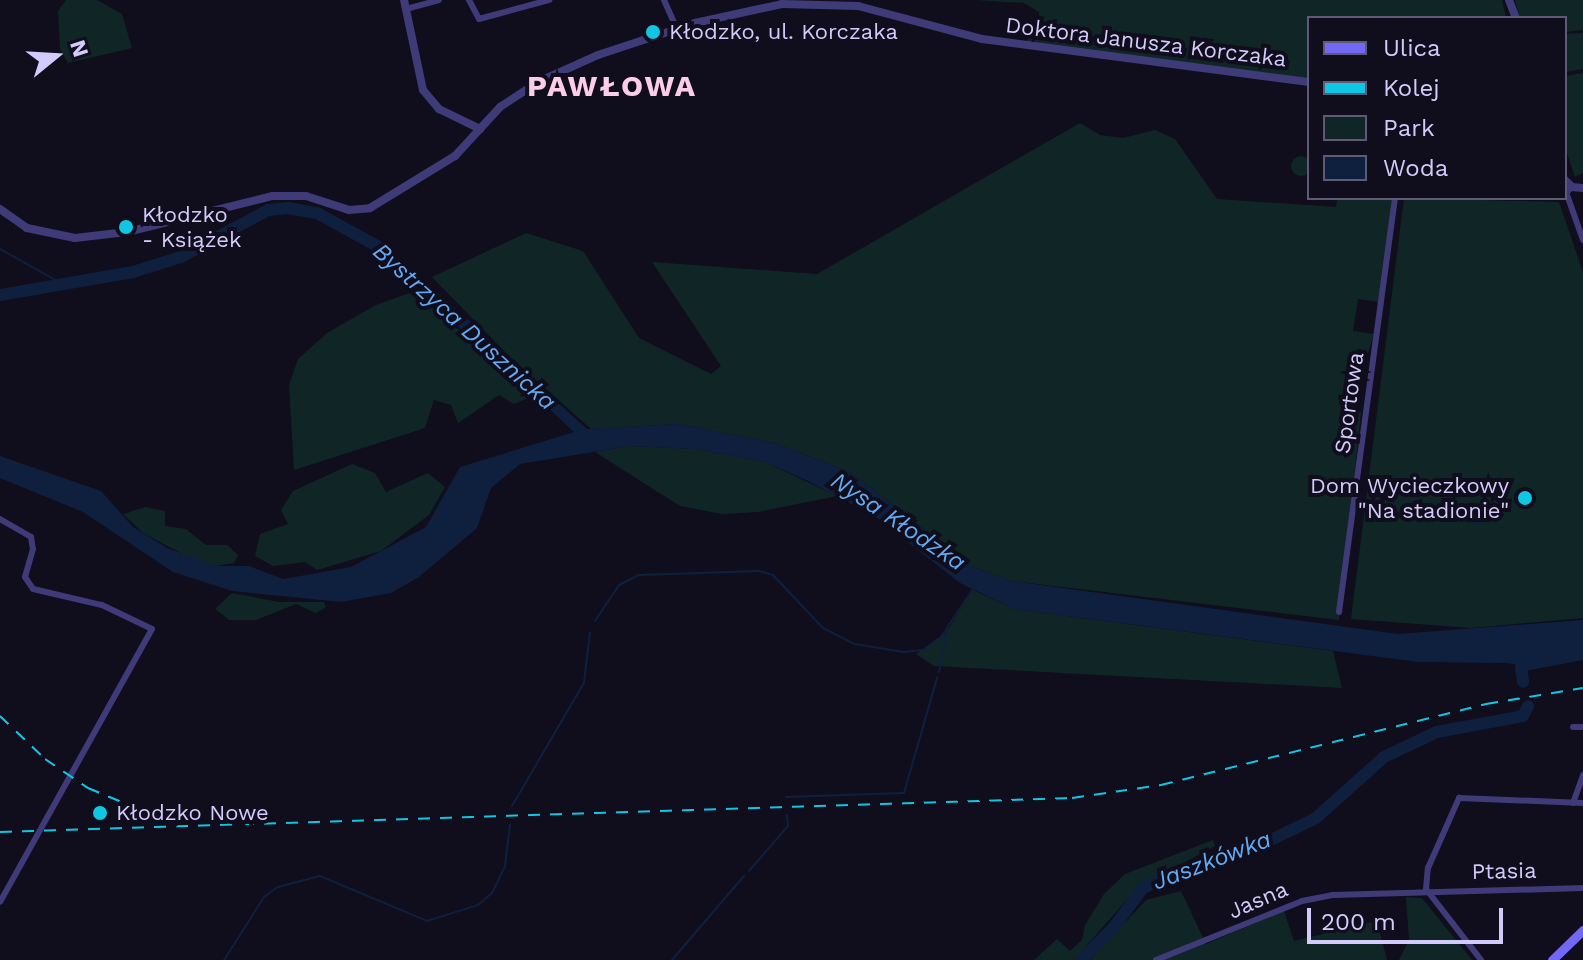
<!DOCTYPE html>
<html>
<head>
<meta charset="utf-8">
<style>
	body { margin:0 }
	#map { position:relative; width:1583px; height:960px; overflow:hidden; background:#100d1c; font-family:"Work Sans",sans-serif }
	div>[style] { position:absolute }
	.green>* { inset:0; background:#102626 }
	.round { border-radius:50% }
	.water>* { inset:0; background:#0f203e }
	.stream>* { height:2px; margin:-1px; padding:0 1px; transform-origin:1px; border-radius:1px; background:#0f203e }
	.river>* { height:12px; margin:-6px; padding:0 6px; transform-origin:6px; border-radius:6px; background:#0f203e }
	.minor>* { height:6px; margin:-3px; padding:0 3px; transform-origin:3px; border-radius:3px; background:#3f3b78 }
	.tertiary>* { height:8px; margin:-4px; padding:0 4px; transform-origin:4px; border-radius:4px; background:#3f3b78 }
	.secondary>* { height:9px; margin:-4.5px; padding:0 4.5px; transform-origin:4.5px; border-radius:4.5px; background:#7169f5 }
	.rail>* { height:2px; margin-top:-1px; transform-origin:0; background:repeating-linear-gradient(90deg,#10c7e3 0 12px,transparent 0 22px) }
	.dots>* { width:22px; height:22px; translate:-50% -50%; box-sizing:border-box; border:4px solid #100d1c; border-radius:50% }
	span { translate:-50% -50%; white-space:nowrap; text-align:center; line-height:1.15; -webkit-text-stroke:8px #100d1c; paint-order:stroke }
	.poi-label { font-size:22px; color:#d3cbfb }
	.left { translate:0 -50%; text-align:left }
	.right { translate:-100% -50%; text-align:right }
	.street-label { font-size:22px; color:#d3cbfb }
	.water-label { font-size:24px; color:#61abf4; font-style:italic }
	.district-label { font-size:30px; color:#fccde9; font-weight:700; letter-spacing:2px }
	.legend { position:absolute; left:1307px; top:16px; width:260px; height:184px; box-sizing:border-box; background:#100d1c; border:2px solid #5e5975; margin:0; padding:10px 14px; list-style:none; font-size:24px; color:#d3cbfb }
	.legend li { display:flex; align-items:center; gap:16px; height:40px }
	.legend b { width:40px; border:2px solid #5e5975 }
	.north { position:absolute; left:16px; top:16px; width:80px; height:80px; -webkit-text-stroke:6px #100d1c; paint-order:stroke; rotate:72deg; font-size:22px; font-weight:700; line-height:32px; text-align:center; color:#d3cbfb }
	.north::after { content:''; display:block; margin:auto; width:28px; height:36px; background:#d3cbfb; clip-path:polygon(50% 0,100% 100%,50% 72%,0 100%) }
	.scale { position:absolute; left:1307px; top:908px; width:196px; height:36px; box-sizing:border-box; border:4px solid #d3cbfb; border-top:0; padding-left:10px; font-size:24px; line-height:28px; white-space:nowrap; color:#d3cbfb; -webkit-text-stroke:6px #100d1c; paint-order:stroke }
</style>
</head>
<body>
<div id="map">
	<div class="green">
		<div style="clip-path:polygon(66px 0,97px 0,122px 14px,132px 48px,68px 63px,60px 49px,58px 11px)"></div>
		<div style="clip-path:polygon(975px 0,1502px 0,1506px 18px,1309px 18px,1309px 78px,1025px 43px,1039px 24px,1039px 12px,1024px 3px)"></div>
		<div style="clip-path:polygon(1515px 0,1583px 0,1583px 30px,1565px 32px,1565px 18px,1520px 18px)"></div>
		<div style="clip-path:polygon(1583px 33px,1583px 69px,1565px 72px,1565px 34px)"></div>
		<div style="clip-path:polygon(1583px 73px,1583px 173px,1575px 177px,1565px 147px,1565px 76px)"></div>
		<div style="clip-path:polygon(1080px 123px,1100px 135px,1123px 138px,1155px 130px,1175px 139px,1217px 199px,1336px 207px,1337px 198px,1392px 198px,1379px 302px,1358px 299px,1353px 331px,1374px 334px,1368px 353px,1353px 352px,1346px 410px,1361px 412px,1339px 620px,1012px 581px,973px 567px,852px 473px,775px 443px,678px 424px,591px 429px,509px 356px,432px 277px,526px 233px,583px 251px,639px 338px,711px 374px,721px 366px,652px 262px,817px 274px)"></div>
		<div class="round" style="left:1291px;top:156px;width:20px;height:20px"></div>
		<div style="clip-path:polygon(1404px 198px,1559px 202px,1583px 272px,1583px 618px,1471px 628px,1351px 619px)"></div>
		<div style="clip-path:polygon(415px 291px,533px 396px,514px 404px,499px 395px,458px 423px,451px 405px,434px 400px,425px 428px,294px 470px,289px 385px,298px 359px,327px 333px,376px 305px)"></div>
		<div style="clip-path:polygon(630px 446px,696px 449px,765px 462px,837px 496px,758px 512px,722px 514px,680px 506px,595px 452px)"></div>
		<div style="clip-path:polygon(352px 464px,375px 473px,386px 492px,428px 473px,445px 487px,429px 515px,381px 551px,317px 570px,305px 562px,273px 566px,255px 556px,260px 534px,288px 524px,281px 510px,293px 491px)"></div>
		<div style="clip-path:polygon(145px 507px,165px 511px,165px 526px,186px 529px,206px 545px,227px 545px,238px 555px,234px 563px,216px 566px,190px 558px,143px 533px,123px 514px)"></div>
		<div style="clip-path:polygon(973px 590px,1014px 609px,1333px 651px,1342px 688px,934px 666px,916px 654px,945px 634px)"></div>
		<div style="clip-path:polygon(232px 593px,279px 602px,324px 602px,326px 607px,316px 613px,296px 604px,256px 620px,229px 620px,215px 609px)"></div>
		<div style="clip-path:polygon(1213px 840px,1215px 846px,1137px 888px,1074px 960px,1034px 960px,1057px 939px,1070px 951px,1082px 940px,1085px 925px,1104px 894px,1125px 874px)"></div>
		<div style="clip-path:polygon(1181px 891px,1206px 944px,1284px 911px,1294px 941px,1377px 921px,1387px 960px,1090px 960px,1146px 900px)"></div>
		<div style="clip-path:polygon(1406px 897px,1422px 898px,1472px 960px,1399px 960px,1409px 940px)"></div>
	</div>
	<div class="water">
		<div style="clip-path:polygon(465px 319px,587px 429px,678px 424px,775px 443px,852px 473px,973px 567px,1012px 581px,1398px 634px,1583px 620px,1583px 660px,1515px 673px,1516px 664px,1505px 663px,1418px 662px,1014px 609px,960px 583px,876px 517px,808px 481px,765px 462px,696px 449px,630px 446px,520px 464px,491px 488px,477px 528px,419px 577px,391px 593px,341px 602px,232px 591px,173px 572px,83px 512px,0 478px,0 456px,101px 491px,133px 527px,167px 548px,216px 566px,249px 566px,283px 579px,351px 567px,426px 527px,460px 467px,574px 432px,454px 320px)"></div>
		<div class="round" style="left:1469px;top:505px;width:20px;height:20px"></div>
	</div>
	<div class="stream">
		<div style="left:0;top:249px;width:70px;rotate:29.1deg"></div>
		<div style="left:595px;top:621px;width:43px;rotate:-56.3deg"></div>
		<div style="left:619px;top:585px;width:22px;rotate:-27deg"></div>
		<div style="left:639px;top:575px;width:120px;rotate:-1.9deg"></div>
		<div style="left:759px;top:571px;width:15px;rotate:16deg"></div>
		<div style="left:773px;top:575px;width:73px;rotate:46.7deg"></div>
		<div style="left:823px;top:628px;width:36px;rotate:27deg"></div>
		<div style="left:855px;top:644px;width:49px;rotate:9.5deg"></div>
		<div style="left:903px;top:652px;width:20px;rotate:-6deg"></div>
		<div style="left:923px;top:650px;width:22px;rotate:-36deg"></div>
		<div style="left:941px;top:637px;width:58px;rotate:-56.3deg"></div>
		<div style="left:939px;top:672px;width:43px;rotate:-79.2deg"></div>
		<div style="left:786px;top:797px;width:118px;rotate:-1.9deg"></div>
		<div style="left:904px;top:793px;width:120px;rotate:-74deg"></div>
		<div style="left:512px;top:806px;width:143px;rotate:-59.7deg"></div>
		<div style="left:584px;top:683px;width:51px;rotate:-83.3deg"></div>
		<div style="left:749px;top:871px;width:60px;rotate:-49.1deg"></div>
		<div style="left:788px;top:826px;width:11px;rotate:-95deg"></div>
		<div style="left:224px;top:960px;width:75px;rotate:-57.6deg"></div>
		<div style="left:264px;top:897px;width:17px;rotate:-36deg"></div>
		<div style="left:278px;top:887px;width:43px;rotate:-14.7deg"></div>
		<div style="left:320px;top:876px;width:116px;rotate:22.8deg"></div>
		<div style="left:427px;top:921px;width:53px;rotate:-17.4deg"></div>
		<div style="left:478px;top:905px;width:18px;rotate:-41deg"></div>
		<div style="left:492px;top:893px;width:30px;rotate:-64deg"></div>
		<div style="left:505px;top:866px;width:42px;rotate:-83.2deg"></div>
		<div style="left:672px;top:960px;width:111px;rotate:-49.4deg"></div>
	</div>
	<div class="river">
		<div style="left:0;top:295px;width:135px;rotate:-9.8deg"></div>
		<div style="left:133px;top:272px;width:50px;rotate:-17.4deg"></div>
		<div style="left:181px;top:257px;width:99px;rotate:-28.4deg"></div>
		<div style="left:268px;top:210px;width:20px;rotate:-6deg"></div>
		<div style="left:288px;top:208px;width:29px;rotate:10deg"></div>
		<div style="left:317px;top:213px;width:68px;rotate:28.8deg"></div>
		<div style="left:377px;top:246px;width:126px;rotate:41.8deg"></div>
		<div style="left:1520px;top:657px;width:25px;rotate:83deg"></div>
		<div style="left:1081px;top:960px;width:47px;rotate:-45deg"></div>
		<div style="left:1114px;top:927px;width:49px;rotate:-53.4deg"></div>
		<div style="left:1143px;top:888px;width:47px;rotate:-24.9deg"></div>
		<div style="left:1186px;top:868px;width:60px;rotate:-14.5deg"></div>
		<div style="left:1244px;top:853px;width:80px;rotate:-25.9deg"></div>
		<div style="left:1316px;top:818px;width:91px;rotate:-41.9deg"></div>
		<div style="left:1384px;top:757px;width:59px;rotate:-25.3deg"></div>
		<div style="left:1437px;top:732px;width:87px;rotate:-10.5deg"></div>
		<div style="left:1523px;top:716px;width:11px;rotate:-63deg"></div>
	</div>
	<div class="minor">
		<div style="left:469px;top:0;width:21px;rotate:62deg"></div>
		<div style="left:479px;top:19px;width:73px;rotate:-15.2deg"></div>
		<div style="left:664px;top:0;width:32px;rotate:66deg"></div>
		<div style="left:406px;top:9px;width:34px;rotate:-15deg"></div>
		<div style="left:1566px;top:192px;width:51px;rotate:70.5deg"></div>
		<div style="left:0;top:519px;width:36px;rotate:30deg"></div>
		<div style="left:31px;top:537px;width:12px;rotate:81deg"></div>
		<div style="left:33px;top:549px;width:29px;rotate:106deg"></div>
		<div style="left:25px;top:577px;width:14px;rotate:56deg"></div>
		<div style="left:33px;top:589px;width:71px;rotate:13.1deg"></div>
		<div style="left:102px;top:605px;width:55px;rotate:25.6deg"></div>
		<div style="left:152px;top:629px;width:312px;rotate:119.1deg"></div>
		<div style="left:1339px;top:612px;width:418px;rotate:-82.3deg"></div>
		<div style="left:1573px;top:727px;width:10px"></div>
		<div style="left:1573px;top:803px;width:30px;rotate:-70deg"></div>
		<div style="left:1426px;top:889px;width:21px;rotate:-85deg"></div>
		<div style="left:1428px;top:868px;width:77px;rotate:-66.1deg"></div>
		<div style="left:1459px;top:798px;width:124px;rotate:2.3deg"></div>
		<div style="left:1426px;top:889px;width:90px;rotate:52.2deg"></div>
		<div style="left:1156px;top:960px;width:157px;rotate:-22deg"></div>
		<div style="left:1302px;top:901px;width:32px;rotate:-11deg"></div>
		<div style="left:1333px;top:895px;width:250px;rotate:-1.6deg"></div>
	</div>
	<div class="tertiary">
		<div style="left:404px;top:0;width:92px;rotate:78.1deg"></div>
		<div style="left:423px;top:90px;width:25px;rotate:50deg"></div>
		<div style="left:439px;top:109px;width:46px;rotate:26deg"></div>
		<div style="left:1509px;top:0;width:19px;rotate:69deg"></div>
		<div style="left:1565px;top:180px;width:8px;rotate:45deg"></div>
		<div style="left:1571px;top:186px;width:9px;rotate:131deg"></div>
		<div style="left:1571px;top:187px;width:12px;rotate:5deg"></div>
		<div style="left:0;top:209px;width:33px;rotate:35deg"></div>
		<div style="left:27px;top:228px;width:49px;rotate:11.8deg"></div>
		<div style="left:75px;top:238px;width:52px;rotate:-6.6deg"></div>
		<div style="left:127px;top:232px;width:150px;rotate:-13.9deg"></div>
		<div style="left:273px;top:196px;width:33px"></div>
		<div style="left:306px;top:196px;width:45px;rotate:18deg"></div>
		<div style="left:349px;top:210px;width:21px;rotate:-5deg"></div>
		<div style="left:370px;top:208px;width:100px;rotate:-31.5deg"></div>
		<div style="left:455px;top:156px;width:67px;rotate:-47.4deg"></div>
		<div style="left:500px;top:107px;width:45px;rotate:-33.3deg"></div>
		<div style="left:538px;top:82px;width:66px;rotate:-24.2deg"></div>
		<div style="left:598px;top:55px;width:102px;rotate:-18.3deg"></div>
		<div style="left:695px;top:23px;width:89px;rotate:-12.3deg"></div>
		<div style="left:782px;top:4px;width:76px;rotate:1.5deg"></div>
		<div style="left:858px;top:6px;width:128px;rotate:14.9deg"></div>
		<div style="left:982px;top:39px;width:330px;rotate:7.5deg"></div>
	</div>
	<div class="secondary">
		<div style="left:1552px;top:960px;width:43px;rotate:-44.1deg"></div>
	</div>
	<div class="rail">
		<div style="left:0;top:716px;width:62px;rotate:43.7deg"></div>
		<div style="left:45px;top:759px;width:52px;rotate:34deg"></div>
		<div style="left:88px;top:788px;width:52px;rotate:22.6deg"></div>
		<div style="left:136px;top:808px;width:53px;rotate:11.9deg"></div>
		<div style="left:0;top:832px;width:1073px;rotate:-1.82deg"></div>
		<div style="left:1072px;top:798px;width:90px;rotate:-8.3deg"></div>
		<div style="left:1161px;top:785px;width:335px;rotate:-14deg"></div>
		<div style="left:1486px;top:704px;width:98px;rotate:-9.4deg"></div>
	</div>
	<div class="dots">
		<div style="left:653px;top:32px;background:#10c7e3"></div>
		<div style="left:126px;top:227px;background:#10c7e3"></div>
		<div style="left:1525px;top:498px;background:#10c7e3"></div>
		<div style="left:100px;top:813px;background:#10c7e3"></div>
	</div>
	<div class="poi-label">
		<span class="left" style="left:669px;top:32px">Kłodzko, ul. Korczaka</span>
		<span class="left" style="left:142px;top:227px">Kłodzko<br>- Książek</span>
		<span class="right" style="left:1509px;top:498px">Dom Wycieczkowy<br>"Na stadionie"</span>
		<span class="left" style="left:116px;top:813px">Kłodzko Nowe</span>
	</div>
	<div class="street-label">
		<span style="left:1146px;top:42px;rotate:7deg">Doktora Janusza Korczaka</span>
		<span style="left:1349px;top:403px;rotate:-82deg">Sportowa</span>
		<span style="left:1504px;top:871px;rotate:-1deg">Ptasia</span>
		<span style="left:1258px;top:900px;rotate:-23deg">Jasna</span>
	</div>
	<div class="water-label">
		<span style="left:464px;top:327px;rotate:42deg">Bystrzyca Dusznicka</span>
		<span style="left:898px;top:522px;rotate:34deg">Nysa Kłodzka</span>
		<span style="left:1212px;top:861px;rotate:-21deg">Jaszkówka</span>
	</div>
	<div class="district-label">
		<span style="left:612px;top:86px">PAWŁOWA</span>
	</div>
	<ul class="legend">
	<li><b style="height:10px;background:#7169f5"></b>Ulica</li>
	<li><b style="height:10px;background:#10c7e3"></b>Kolej</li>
	<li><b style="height:22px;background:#102626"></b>Park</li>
	<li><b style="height:22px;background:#0f203e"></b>Woda</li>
	</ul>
	<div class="north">N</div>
	<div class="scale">200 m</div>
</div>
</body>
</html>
